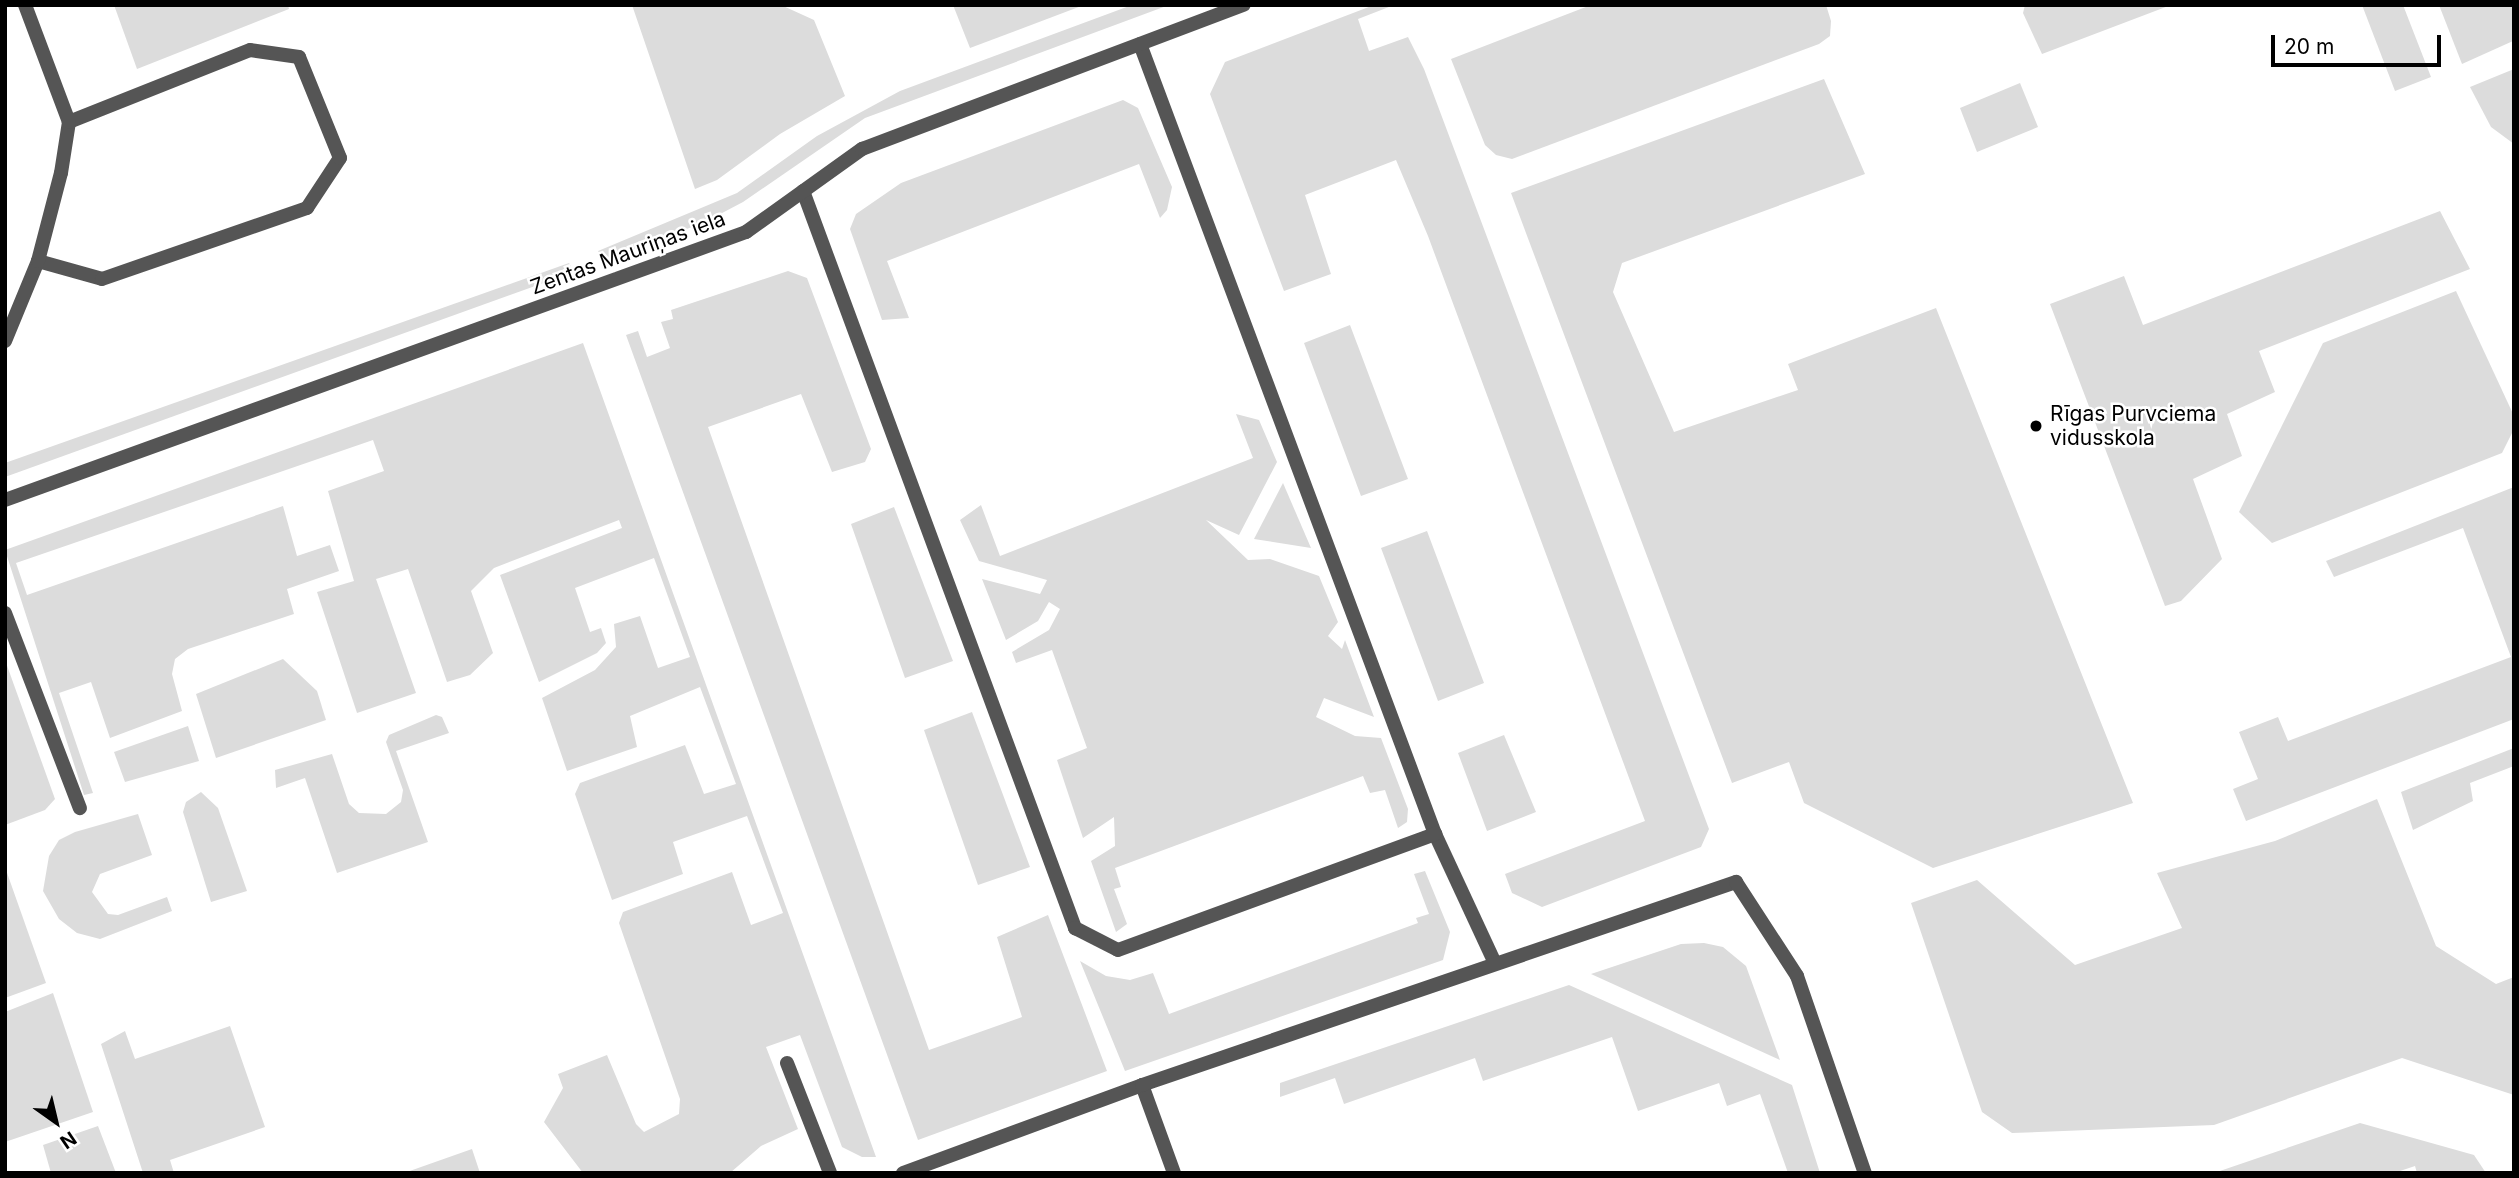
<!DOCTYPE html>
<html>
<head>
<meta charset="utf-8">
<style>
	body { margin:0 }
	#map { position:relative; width:2519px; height:1178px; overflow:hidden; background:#fff; font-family:Inter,sans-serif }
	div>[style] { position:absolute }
	.green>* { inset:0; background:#dcdcdc }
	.service>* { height:14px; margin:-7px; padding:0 7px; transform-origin:7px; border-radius:7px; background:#555 }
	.minor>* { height:14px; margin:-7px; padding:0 7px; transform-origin:7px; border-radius:7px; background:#555 }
	.dots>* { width:19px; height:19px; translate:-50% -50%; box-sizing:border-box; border:4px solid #fff; border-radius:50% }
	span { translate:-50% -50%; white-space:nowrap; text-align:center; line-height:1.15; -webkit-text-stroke:5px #fff; paint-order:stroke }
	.street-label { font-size:21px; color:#000 }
	.poi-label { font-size:21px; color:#000 }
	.left { translate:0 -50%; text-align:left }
	.frame { position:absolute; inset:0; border:7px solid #000; pointer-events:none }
	.north { position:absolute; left:21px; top:1087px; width:70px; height:70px; -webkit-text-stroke:5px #fff; paint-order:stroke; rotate:146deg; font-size:19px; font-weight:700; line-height:28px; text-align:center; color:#000 }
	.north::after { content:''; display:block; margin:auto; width:24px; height:32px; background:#000; clip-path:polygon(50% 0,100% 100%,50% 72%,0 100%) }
	.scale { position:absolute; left:2271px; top:35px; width:170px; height:32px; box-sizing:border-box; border:4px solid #000; border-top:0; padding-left:9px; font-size:21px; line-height:24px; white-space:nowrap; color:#000; -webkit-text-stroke:5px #fff; paint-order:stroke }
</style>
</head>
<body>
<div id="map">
	<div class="green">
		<div style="clip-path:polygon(114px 5px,288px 5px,289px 9px,137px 69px)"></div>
		<div style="clip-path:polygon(632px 5px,781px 5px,814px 20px,845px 96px,780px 134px,717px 180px,695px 189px)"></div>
		<div style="clip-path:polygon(953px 5px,1084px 5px,970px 48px)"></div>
		<div style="clip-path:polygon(1132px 5px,1169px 5px,865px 118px,743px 202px,705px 222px,603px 261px,598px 251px,737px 193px,817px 136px,900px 91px)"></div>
		<div style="clip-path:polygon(1374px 5px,1394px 5px,1358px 19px,1369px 51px,1408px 37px,1424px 69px,1709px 829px,1701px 847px,1542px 907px,1512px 893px,1505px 874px,1645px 821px,1428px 236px,1396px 160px,1305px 195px,1331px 274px,1284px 291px,1210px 94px,1225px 62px)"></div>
		<div style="clip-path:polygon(1591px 5px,1826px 5px,1831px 21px,1830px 36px,1819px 44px,1512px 159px,1496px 155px,1485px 145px,1451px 59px)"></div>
		<div style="clip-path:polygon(2025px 5px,2171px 5px,2042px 54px,2023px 13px)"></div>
		<div style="clip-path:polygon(2362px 5px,2403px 5px,2431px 77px,2395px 91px)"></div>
		<div style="clip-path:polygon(2439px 5px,2514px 5px,2513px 41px,2462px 64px)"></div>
		<div style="clip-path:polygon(2514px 69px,2514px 144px,2491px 127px,2470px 87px)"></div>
		<div style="clip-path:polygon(1824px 79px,1865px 174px,1622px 263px,1613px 292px,1674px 432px,1798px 390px,1788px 364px,1936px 308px,2133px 803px,1933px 868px,1804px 803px,1789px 762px,1732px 783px,1511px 193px)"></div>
		<div style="clip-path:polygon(2020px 83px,2038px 127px,1977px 152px,1960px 108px)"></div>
		<div style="clip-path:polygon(1123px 100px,1138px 108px,1172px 187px,1167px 210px,1160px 218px,1139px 164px,887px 261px,909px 318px,882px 320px,850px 229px,856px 214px,901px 183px)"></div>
		<div style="clip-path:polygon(2440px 211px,2470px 269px,2259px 351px,2275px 392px,2227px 414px,2242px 456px,2193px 479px,2222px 559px,2181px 601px,2165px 606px,2050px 304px,2124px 276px,2143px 325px)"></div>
		<div style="clip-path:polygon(569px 263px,574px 272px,5px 477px,5px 463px)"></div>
		<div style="clip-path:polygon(788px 271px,807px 278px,871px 449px,865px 462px,832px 472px,801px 394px,708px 427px,929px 1050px,1022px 1017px,997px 937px,1048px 915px,1107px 1071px,918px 1140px,626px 335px,638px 331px,647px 357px,670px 348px,661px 322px,673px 319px,671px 310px)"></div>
		<div style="clip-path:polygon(2456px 291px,2514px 416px,2514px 429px,2502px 453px,2272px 543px,2239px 512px,2323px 343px)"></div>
		<div style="clip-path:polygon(1350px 325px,1408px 479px,1361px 496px,1304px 343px)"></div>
		<div style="clip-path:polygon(583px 343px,876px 1157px,862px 1157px,842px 1147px,800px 1035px,766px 1047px,798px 1129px,761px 1146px,730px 1173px,583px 1173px,544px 1122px,563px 1088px,558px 1074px,607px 1055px,636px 1124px,644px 1132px,679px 1114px,680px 1099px,619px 923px,623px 912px,732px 872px,751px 925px,783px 913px,747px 816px,673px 842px,683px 874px,612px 900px,575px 794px,580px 783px,685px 745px,704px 794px,736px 784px,700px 687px,630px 716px,637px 747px,567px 771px,542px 698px,595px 670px,616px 647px,614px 624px,640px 616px,658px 668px,690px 657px,654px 558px,575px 588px,590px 632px,601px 628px,606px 643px,597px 653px,539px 682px,500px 575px,622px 528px,619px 520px,494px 568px,471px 591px,493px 653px,470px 675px,447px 682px,408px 569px,376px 579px,416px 693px,357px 713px,317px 592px,354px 581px,328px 491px,384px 471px,373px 440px,16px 563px,27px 595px,283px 506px,297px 556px,330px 545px,339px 571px,287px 589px,294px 614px,188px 649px,175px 659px,172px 674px,182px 711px,110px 738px,91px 682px,59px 693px,93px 793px,84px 795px,5px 550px)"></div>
		<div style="clip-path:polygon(1236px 414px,1259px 420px,1277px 462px,1239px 535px,1206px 520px,1248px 560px,1270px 559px,1319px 576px,1338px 622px,1328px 636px,1342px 649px,1345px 640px,1374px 717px,1324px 698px,1316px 717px,1355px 736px,1381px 738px,1408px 809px,1407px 822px,1398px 828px,1385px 790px,1370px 793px,1363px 776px,1115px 868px,1121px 887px,1114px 889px,1127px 924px,1116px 932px,1091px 861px,1115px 846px,1114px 817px,1083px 838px,1057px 760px,1087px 748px,1052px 650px,1016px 663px,1012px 652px,1049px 630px,1060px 609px,1049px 602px,1038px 621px,1006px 640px,982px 579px,1040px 594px,1047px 580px,979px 561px,960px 520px,981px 505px,1000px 556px,1253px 458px)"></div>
		<div style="clip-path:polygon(1283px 483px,1311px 548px,1254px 539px)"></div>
		<div style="clip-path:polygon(2514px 487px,2514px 719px,2246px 821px,2233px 789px,2258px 779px,2239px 732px,2278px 717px,2288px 741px,2511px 657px,2463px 528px,2334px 577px,2326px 561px)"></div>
		<div style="clip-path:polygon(894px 507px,953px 661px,905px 678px,851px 524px)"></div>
		<div style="clip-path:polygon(1427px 531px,1484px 683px,1438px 701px,1381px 548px)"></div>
		<div style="clip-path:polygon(283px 659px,317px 691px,326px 720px,216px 758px,196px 694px)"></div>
		<div style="clip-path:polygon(5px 660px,55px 799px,45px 810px,5px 825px)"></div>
		<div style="clip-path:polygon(972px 712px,1030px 867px,978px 885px,924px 730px)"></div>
		<div style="clip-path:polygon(436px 715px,442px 717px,449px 733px,396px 751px,428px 842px,337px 873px,305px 778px,276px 788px,275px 770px,332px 754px,349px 804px,359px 813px,386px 814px,401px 802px,403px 790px,386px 742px,389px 735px)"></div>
		<div style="clip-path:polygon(188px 726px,199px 761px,125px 782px,114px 752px)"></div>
		<div style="clip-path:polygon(1504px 735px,1536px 812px,1487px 831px,1458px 753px)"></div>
		<div style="clip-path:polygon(2514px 748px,2514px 766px,2470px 783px,2473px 801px,2413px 830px,2401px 792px)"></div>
		<div style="clip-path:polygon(201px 792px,218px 808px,247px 891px,211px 902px,183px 812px,186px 802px)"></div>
		<div style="clip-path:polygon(2377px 799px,2436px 946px,2496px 984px,2514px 977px,2514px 1095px,2402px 1058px,2214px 1125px,2012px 1133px,1982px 1112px,1911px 903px,1977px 880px,2075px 965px,2182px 928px,2157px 873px,2275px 841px)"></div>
		<div style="clip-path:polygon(138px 814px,152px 855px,100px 874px,92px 892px,108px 914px,118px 915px,167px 897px,172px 911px,100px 939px,77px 933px,59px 919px,43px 891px,49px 856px,59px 840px,75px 832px)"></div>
		<div style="clip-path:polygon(6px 870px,46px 983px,5px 998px,5px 871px)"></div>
		<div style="clip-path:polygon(1425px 871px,1450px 932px,1443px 960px,1125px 1071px,1080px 961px,1106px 976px,1130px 980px,1153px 973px,1169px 1014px,1418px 923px,1416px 918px,1429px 914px,1414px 874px)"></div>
		<div style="clip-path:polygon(1704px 943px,1723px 947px,1746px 966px,1780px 1060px,1591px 974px,1681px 944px)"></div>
		<div style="clip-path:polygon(1569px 985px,1792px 1085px,1820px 1173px,1788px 1173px,1760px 1094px,1727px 1106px,1719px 1083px,1638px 1111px,1612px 1037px,1483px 1081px,1475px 1058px,1344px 1104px,1335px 1078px,1280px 1097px,1280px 1083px)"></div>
		<div style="clip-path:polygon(53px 993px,93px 1112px,5px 1142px,5px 1012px)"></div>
		<div style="clip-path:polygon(230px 1026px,265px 1127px,170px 1160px,174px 1173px,143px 1173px,101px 1044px,125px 1031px,135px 1059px)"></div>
		<div style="clip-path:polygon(2360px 1123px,2474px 1155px,2486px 1173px,2417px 1173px,2415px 1166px,2394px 1173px,2214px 1173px)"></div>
		<div style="clip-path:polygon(98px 1126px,116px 1173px,51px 1173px,43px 1145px)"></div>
		<div style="clip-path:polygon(472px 1149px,480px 1173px,404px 1173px)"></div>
	</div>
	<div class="service">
		<div style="left:5px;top:613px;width:209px;rotate:69deg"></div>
		<div style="left:787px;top:1063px;width:118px;rotate:68.6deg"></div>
	</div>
	<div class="minor">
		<div style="left:1140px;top:44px;width:843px;rotate:69.52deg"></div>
		<div style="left:1435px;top:834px;width:142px;rotate:65.1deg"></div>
		<div style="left:803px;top:191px;width:786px;rotate:69.74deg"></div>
		<div style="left:1075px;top:928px;width:48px;rotate:27.1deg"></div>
		<div style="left:1118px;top:950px;width:338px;rotate:-20.1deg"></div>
		<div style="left:38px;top:261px;width:66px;rotate:15.7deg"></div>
		<div style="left:102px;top:279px;width:217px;rotate:-19.1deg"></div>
		<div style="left:307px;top:208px;width:60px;rotate:-56.6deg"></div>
		<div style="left:340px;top:158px;width:109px;rotate:-112.1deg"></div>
		<div style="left:299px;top:57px;width:49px;rotate:-171.9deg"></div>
		<div style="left:250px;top:50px;width:195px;rotate:158.3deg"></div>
		<div style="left:5px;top:341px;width:87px;rotate:-67.6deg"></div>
		<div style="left:38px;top:261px;width:91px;rotate:-75.4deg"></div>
		<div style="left:61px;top:173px;width:52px;rotate:-81.1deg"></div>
		<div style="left:69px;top:122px;width:125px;rotate:-110.6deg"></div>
		<div style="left:5px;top:500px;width:788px;rotate:-19.88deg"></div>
		<div style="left:746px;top:232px;width:143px;rotate:-35.6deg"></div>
		<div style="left:862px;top:149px;width:408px;rotate:-20.7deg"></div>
		<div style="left:1142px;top:1085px;width:94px;rotate:70deg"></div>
		<div style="left:903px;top:1173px;width:255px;rotate:-20.2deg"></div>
		<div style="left:1142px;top:1085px;width:628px;rotate:-18.87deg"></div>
		<div style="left:1736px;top:882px;width:112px;rotate:57deg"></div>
		<div style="left:1797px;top:976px;width:208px;rotate:71deg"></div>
	</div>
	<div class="dots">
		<div style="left:2036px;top:426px;background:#000"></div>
	</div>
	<div class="street-label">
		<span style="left:628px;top:253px;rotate:-20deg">Zentas Mauriņas iela</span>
	</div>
	<div class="poi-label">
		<span class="left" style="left:2050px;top:426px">Rīgas Purvciema<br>vidusskola</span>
	</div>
	<div class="frame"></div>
	<div class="north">N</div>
	<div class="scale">20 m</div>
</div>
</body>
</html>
